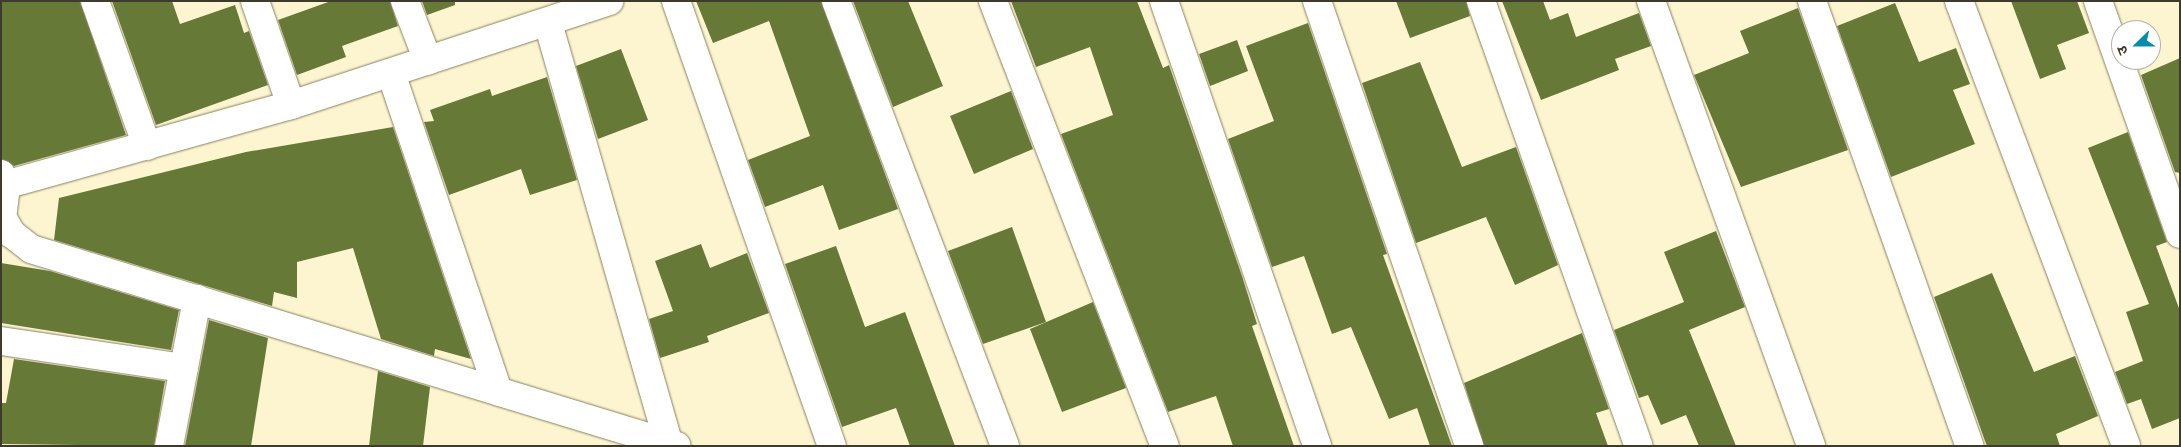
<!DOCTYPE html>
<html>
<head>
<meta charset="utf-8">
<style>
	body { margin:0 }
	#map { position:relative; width:2181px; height:447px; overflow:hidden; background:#fdf5d0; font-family:"Sofia Sans Condensed","Noto Sans Devanagari",sans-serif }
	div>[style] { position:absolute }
	.building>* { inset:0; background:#667937 }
	.roads { filter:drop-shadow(0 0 1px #888160) drop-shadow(0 0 1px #888160) }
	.street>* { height:28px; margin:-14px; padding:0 14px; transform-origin:14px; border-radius:14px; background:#fff }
	.secondary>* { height:28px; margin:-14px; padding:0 14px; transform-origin:14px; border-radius:14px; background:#fff }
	span { translate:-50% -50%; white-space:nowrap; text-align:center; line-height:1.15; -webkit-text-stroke:5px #fff; paint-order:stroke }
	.frame { position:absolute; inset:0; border:2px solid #3e3b2c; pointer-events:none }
	.north { position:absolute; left:2111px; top:20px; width:50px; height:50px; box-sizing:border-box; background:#fff; border:1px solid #b2b1ab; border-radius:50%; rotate:248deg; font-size:14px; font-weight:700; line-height:20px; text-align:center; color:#3e3b2c }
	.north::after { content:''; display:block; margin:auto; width:18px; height:22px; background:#088cac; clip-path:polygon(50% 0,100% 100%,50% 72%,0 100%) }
</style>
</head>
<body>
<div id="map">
	<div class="building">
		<div style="clip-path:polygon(1px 1px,80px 1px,126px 135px,14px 166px,1px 159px)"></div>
		<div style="clip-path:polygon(112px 1px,172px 1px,180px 24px,235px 5px,244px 33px,249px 31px,268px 85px,156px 125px)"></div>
		<div style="clip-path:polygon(331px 1px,390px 1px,398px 26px,342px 46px,346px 57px,297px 75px,278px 20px)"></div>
		<div style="clip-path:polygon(422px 1px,455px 1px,455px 5px,427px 15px)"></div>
		<div style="clip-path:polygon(696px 1px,821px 1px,898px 209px,839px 230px,823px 185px,765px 207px,748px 160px,810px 136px,769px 21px,713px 43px)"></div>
		<div style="clip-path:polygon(853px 1px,908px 1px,943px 86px,893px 107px)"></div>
		<div style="clip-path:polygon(1011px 1px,1137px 1px,1163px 68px,1169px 65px,1242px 276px,1257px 324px,1252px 326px,1294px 446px,1233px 446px,1216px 396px,1168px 412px,1061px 134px,1113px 115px,1090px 47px,1036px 67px)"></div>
		<div style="clip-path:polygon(1396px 1px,1466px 1px,1470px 16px,1410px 38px)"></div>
		<div style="clip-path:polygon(1502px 1px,1543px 1px,1550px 20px,1568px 13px,1576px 37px,1639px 13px,1651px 46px,1615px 59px,1619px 70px,1541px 100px)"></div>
		<div style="clip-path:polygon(2011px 1px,2077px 1px,2089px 33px,2057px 45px,2066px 69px,2040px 79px)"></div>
		<div style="clip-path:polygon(1895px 3px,1919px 62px,1956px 48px,1970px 84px,1953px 90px,1975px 144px,1891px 177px,1837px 26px)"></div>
		<div style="clip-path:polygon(1798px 8px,1848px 150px,1741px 187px,1694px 75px,1749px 53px,1740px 31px)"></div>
		<div style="clip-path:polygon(1308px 23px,1387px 254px,1383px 255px,1452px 446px,1430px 446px,1417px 408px,1389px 419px,1351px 327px,1332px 334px,1304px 256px,1272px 267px,1228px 139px,1274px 121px,1246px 46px)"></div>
		<div style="clip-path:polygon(1237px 40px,1248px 71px,1210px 86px,1199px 54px)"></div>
		<div style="clip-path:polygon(621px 49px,648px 120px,598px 139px,576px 66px)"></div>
		<div style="clip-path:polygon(2180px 58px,2180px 173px,2175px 172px,2141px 75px)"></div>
		<div style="clip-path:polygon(1420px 62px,1462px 167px,1516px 147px,1558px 265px,1515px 285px,1486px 217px,1416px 243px,1362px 83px)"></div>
		<div style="clip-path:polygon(547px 77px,577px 180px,530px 195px,521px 169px,449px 195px,424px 122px,434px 121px,430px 110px,490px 89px,492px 96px)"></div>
		<div style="clip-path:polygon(1011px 91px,1033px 149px,974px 174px,950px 116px)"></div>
		<div style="clip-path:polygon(393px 127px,471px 359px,435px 349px,434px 356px,381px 339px,353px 248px,297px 262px,297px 298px,274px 292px,272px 306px,54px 240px,59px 198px,246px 152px)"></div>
		<div style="clip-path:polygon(2128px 132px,2167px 242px,2156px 246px,2180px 311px,2180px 418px,2152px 429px,2141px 399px,2127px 404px,2115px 372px,2143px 361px,2126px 312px,2149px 304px,2088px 148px)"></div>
		<div style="clip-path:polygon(1012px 227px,1046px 322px,983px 344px,948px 251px)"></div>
		<div style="clip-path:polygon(1716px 231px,1745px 307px,1689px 330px,1736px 446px,1699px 446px,1686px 415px,1661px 425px,1648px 395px,1639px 398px,1614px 330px,1684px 302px,1664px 252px)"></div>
		<div style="clip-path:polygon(701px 244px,710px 268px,747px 253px,769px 313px,707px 336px,709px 342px,660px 358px,649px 319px,673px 311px,655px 261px)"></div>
		<div style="clip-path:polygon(836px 246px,865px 327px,905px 312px,955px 446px,910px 446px,896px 408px,842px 427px,785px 264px)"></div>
		<div style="clip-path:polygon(1px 263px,50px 271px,179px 310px,171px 350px,1px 323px)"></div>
		<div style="clip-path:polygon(1992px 273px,2034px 372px,2075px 356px,2098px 416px,2056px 434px,2060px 446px,1987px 446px,1985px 441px,1934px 297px)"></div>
		<div style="clip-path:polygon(1093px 302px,1126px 388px,1062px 412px,1030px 329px)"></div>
		<div style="clip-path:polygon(209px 320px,268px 338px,251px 446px,185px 446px)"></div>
		<div style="clip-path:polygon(1582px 333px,1609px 409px,1596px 413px,1608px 446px,1484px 446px,1464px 383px)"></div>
		<div style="clip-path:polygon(14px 359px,165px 381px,154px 446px,1px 444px,1px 403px,6px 403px)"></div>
		<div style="clip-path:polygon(378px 371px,430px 387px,423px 446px,369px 446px)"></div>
	</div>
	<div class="roads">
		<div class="street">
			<div style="left:95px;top:1px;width:154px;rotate:70.3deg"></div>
			<div style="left:255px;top:1px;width:110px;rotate:70.9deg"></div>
			<div style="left:405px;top:1px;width:64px;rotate:69deg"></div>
			<div style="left:676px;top:1px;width:472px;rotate:70.7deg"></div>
			<div style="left:836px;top:1px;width:476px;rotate:69.2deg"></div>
			<div style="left:993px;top:1px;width:477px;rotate:68.9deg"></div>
			<div style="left:1164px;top:1px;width:471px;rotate:71deg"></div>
			<div style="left:1317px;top:1px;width:470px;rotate:71.1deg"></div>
			<div style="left:1481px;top:1px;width:472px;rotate:70.5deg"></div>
			<div style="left:1651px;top:1px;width:473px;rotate:70.2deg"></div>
			<div style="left:1812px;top:1px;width:472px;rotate:70.5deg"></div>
			<div style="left:1959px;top:1px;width:475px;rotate:69.4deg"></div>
			<div style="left:2098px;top:1px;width:247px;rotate:70.6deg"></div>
			<div style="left:548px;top:23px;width:440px;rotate:74deg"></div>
			<div style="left:391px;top:73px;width:336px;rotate:71.4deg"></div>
			<div style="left:1px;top:174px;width:13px;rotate:67deg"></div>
			<div style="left:6px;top:186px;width:31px;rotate:97deg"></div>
			<div style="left:2px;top:217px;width:20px;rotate:60deg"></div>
			<div style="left:12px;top:234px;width:24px;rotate:38deg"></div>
			<div style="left:31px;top:249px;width:675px;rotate:16.96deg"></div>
			<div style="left:1px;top:341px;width:185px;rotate:8.4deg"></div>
			<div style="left:169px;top:446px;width:150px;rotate:-79.2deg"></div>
		</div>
		<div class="secondary">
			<div style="left:1px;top:186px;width:301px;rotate:-15.6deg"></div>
			<div style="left:291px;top:105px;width:335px;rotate:-18.1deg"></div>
		</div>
	</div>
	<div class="frame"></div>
	<div class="north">उ</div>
</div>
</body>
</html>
